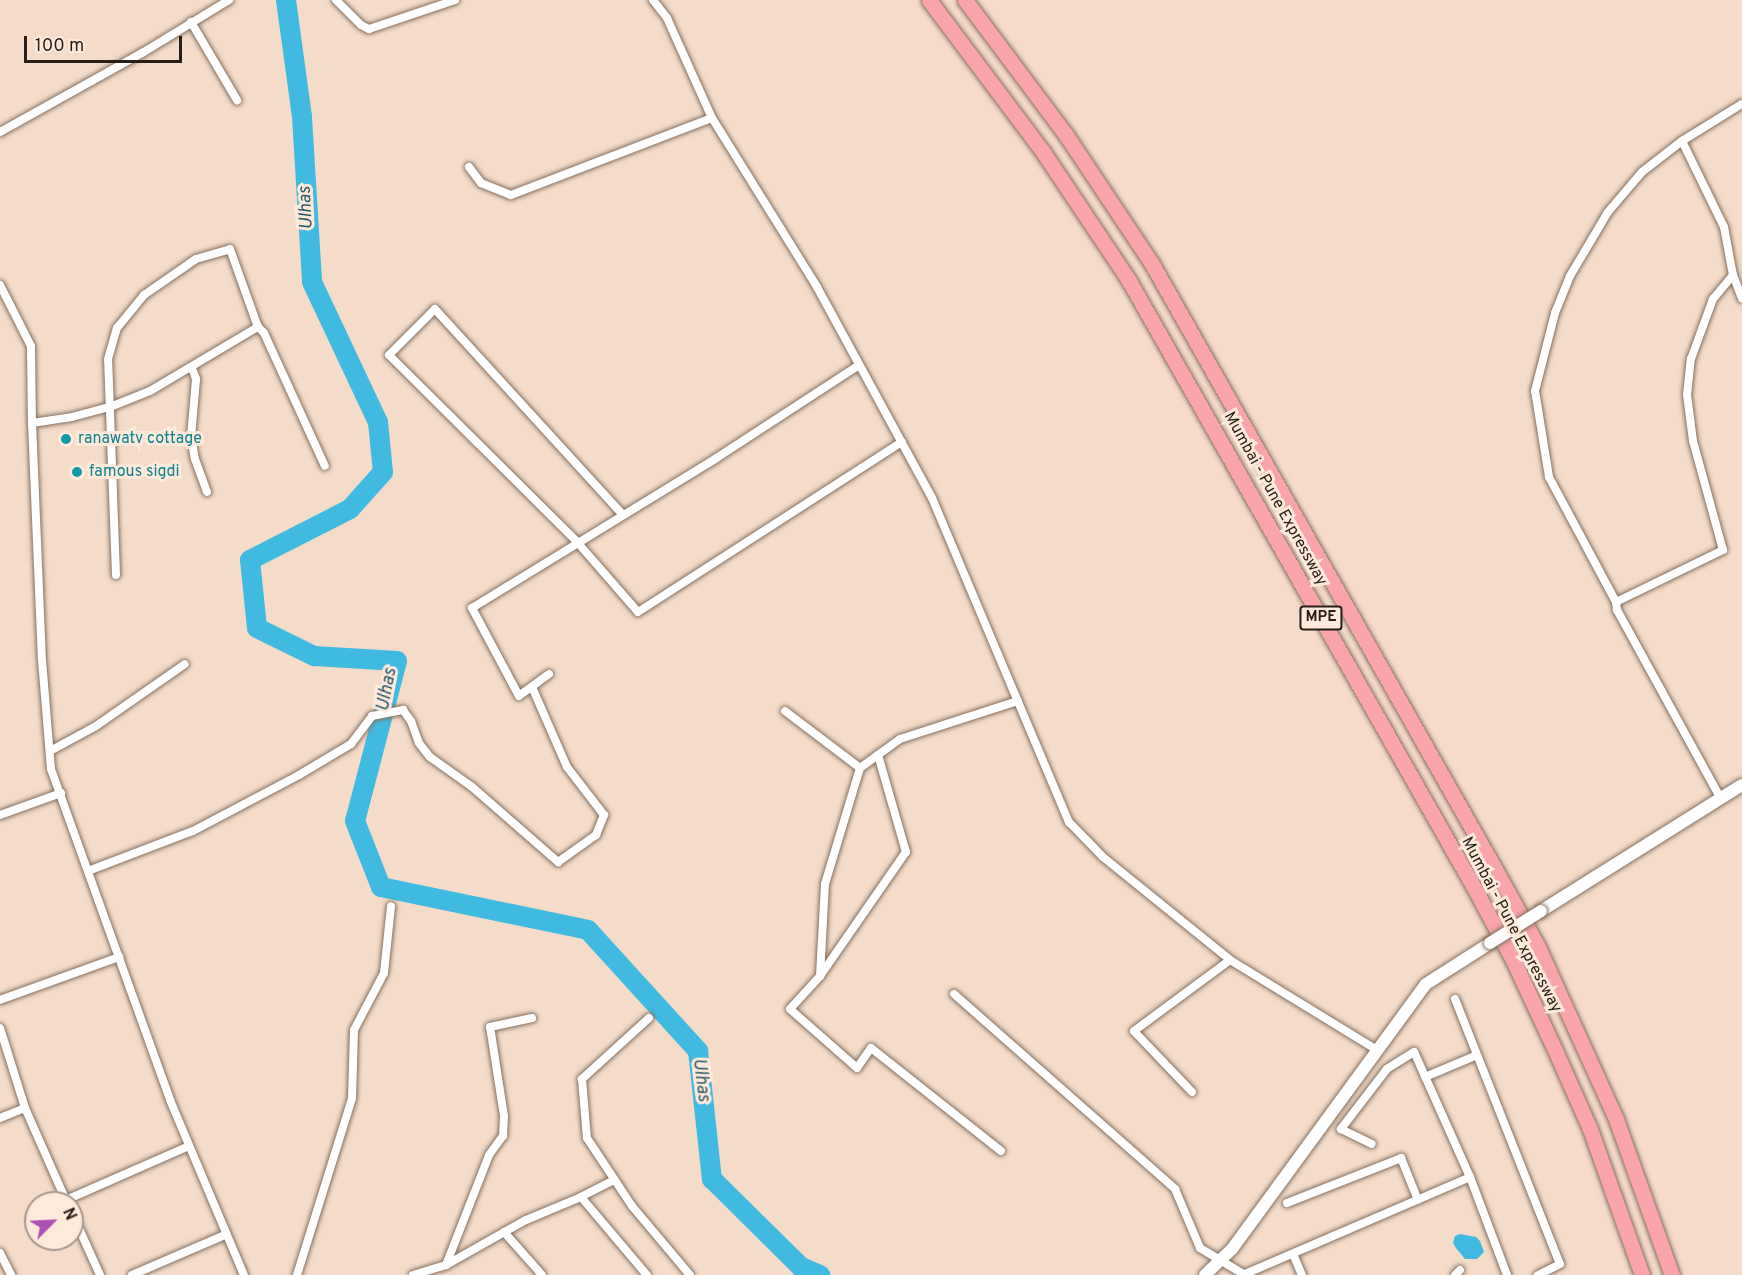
<!DOCTYPE html>
<html>
<head>
<meta charset="utf-8">
<style>
	body { margin:0 }
	#map { position:relative; width:1742px; height:1275px; overflow:hidden; background:#f4dcc9; font-family:Overpass,sans-serif }
	div>[style] { position:absolute }
	.water>* { inset:0; background:#40bae1 }
	.river>* { height:20px; margin:-10px; padding:0 10px; transform-origin:10px; border-radius:10px; background:#40bae1 }
	.roads { filter:drop-shadow(0 0 2px #85705f) drop-shadow(0 0 2px #85705f) }
	.street>* { height:8px; margin:-4px; padding:0 4px; transform-origin:4px; border-radius:4px; background:#fff }
	.secondary>* { height:12px; margin:-6px; padding:0 6px; transform-origin:6px; border-radius:6px; background:#fff }
	.highway>* { height:15px; margin:-7.5px; padding:0 7.5px; transform-origin:7.5px; border-radius:7.5px; background:#f9a3aa }
	.bridges { filter:drop-shadow(0 0 2px #85705f) drop-shadow(0 0 2px #85705f) }
	.secondary-bridge>* { height:12px; margin:-6px; padding:0 6px; transform-origin:6px; border-radius:6px; background:#fff }
	.dots>* { width:16px; height:16px; translate:-50% -50%; box-sizing:border-box; border:3px solid #feeadb; border-radius:50% }
	span { translate:-50% -50%; white-space:nowrap; text-align:center; line-height:1.15; -webkit-text-stroke:6px #feeadb; paint-order:stroke }
	.shield-label span { padding:2px 4px; background:#feeadb; border:2px solid; border-radius:4px; -webkit-text-stroke-width:0 }
	.shield-label { font-size:15px; color:#271e17; font-weight:700 }
	.culture-label { font-size:16px; color:#0d838f }
	.left { translate:0 -50%; text-align:left }
	.street-label { font-size:16px; color:#271e17 }
	.water-label { font-size:18px; color:#275869; font-style:italic }
	.north { position:absolute; left:24px; top:1191px; width:60px; height:60px; box-sizing:border-box; background:#feeadb; border:2px solid #a8988d; border-radius:50%; rotate:66deg; font-size:16px; font-weight:700; line-height:24px; text-align:center; color:#271e17 }
	.north::after { content:''; display:block; margin:auto; width:21px; height:27px; background:#af4fb7; clip-path:polygon(50% 0,100% 100%,50% 72%,0 100%) }
	.scale { position:absolute; left:24px; top:36px; width:158px; height:27px; box-sizing:border-box; border:3px solid #271e17; border-top:0; padding-left:8px; font-size:18px; line-height:21px; white-space:nowrap; color:#271e17; -webkit-text-stroke:4px #feeadb; paint-order:stroke }
</style>
</head>
<body>
<div id="map">
	<div class="water">
		<div style="clip-path:polygon(1460px 1234px,1476px 1237px,1480px 1241px,1484px 1252px,1477px 1259px,1465px 1259px,1456px 1248px,1453px 1243px,1455px 1236px)"></div>
	</div>
	<div class="river">
		<div style="left:286px;top:0;width:118px;rotate:82.2deg"></div>
		<div style="left:302px;top:117px;width:165px;rotate:86.5deg"></div>
		<div style="left:312px;top:282px;width:155px;rotate:64.8deg"></div>
		<div style="left:378px;top:422px;width:50px;rotate:84.3deg"></div>
		<div style="left:383px;top:472px;width:50px;rotate:131.7deg"></div>
		<div style="left:350px;top:509px;width:112px;rotate:153deg"></div>
		<div style="left:250px;top:560px;width:68px;rotate:84.1deg"></div>
		<div style="left:257px;top:628px;width:64px;rotate:26.2deg"></div>
		<div style="left:314px;top:656px;width:83px;rotate:3.4deg"></div>
		<div style="left:397px;top:661px;width:165px;rotate:104.7deg"></div>
		<div style="left:355px;top:821px;width:71px;rotate:68.5deg"></div>
		<div style="left:381px;top:887px;width:211px;rotate:11.7deg"></div>
		<div style="left:588px;top:930px;width:164px;rotate:47.7deg"></div>
		<div style="left:698px;top:1051px;width:129px;rotate:83.8deg"></div>
		<div style="left:712px;top:1179px;width:125px;rotate:44.7deg"></div>
		<div style="left:801px;top:1267px;width:21px;rotate:23deg"></div>
	</div>
	<div class="roads">
		<div class="street">
			<div style="left:336px;top:0;width:35px;rotate:45deg"></div>
			<div style="left:361px;top:25px;width:9px;rotate:27deg"></div>
			<div style="left:369px;top:29px;width:91px;rotate:-18.6deg"></div>
			<div style="left:653px;top:0;width:23px;rotate:52deg"></div>
			<div style="left:667px;top:18px;width:110px;rotate:65.8deg"></div>
			<div style="left:712px;top:118px;width:199px;rotate:58.1deg"></div>
			<div style="left:817px;top:287px;width:240px;rotate:61.4deg"></div>
			<div style="left:932px;top:498px;width:352px;rotate:67.1deg"></div>
			<div style="left:1069px;top:822px;width:49px;rotate:45.8deg"></div>
			<div style="left:1103px;top:857px;width:164px;rotate:39deg"></div>
			<div style="left:1230px;top:960px;width:172px;rotate:31.5deg"></div>
			<div style="left:191px;top:22px;width:91px;rotate:59.5deg"></div>
			<div style="left:0;top:132px;width:162px;rotate:-29.1deg"></div>
			<div style="left:142px;top:53px;width:102px;rotate:-31.3deg"></div>
			<div style="left:1682px;top:141px;width:96px;rotate:64deg"></div>
			<div style="left:1724px;top:227px;width:49px;rotate:79.4deg"></div>
			<div style="left:1733px;top:275px;width:25px;rotate:69deg"></div>
			<div style="left:469px;top:167px;width:20px;rotate:53deg"></div>
			<div style="left:481px;top:183px;width:32px;rotate:22deg"></div>
			<div style="left:511px;top:195px;width:215px;rotate:-21deg"></div>
			<div style="left:0;top:285px;width:68px;rotate:63.1deg"></div>
			<div style="left:31px;top:346px;width:77px;rotate:89.3deg"></div>
			<div style="left:32px;top:423px;width:40px;rotate:-8.5deg"></div>
			<div style="left:72px;top:417px;width:39px;rotate:-15deg"></div>
			<div style="left:110px;top:407px;width:43px;rotate:-21.8deg"></div>
			<div style="left:150px;top:391px;width:126px;rotate:-30.7deg"></div>
			<div style="left:192px;top:368px;width:12px;rotate:70deg"></div>
			<div style="left:196px;top:379px;width:58px;rotate:94.9deg"></div>
			<div style="left:191px;top:437px;width:22px;rotate:80deg"></div>
			<div style="left:195px;top:459px;width:35px;rotate:70deg"></div>
			<div style="left:32px;top:423px;width:237px;rotate:87.6deg"></div>
			<div style="left:42px;top:660px;width:109px;rotate:85.3deg"></div>
			<div style="left:51px;top:769px;width:352px;rotate:70.2deg"></div>
			<div style="left:170px;top:1100px;width:190px;rotate:67.1deg"></div>
			<div style="left:623px;top:515px;width:279px;rotate:-132.4deg"></div>
			<div style="left:435px;top:309px;width:65px;rotate:135deg"></div>
			<div style="left:389px;top:355px;width:267px;rotate:44.8deg"></div>
			<div style="left:578px;top:543px;width:91px;rotate:49deg"></div>
			<div style="left:638px;top:612px;width:314px;rotate:-32.8deg"></div>
			<div style="left:116px;top:575px;width:216px;rotate:-92.1deg"></div>
			<div style="left:108px;top:359px;width:32px;rotate:-74deg"></div>
			<div style="left:117px;top:328px;width:43px;rotate:-50.7deg"></div>
			<div style="left:144px;top:295px;width:63px;rotate:-34.7deg"></div>
			<div style="left:196px;top:259px;width:35px;rotate:-16deg"></div>
			<div style="left:230px;top:249px;width:83px;rotate:70.3deg"></div>
			<div style="left:258px;top:327px;width:8px;rotate:45deg"></div>
			<div style="left:264px;top:333px;width:146px;rotate:65.4deg"></div>
			<div style="left:1616px;top:602px;width:119px;rotate:-25.9deg"></div>
			<div style="left:1723px;top:550px;width:113px;rotate:-105.4deg"></div>
			<div style="left:1693px;top:441px;width:46px;rotate:-97.4deg"></div>
			<div style="left:1687px;top:395px;width:36px;rotate:-84deg"></div>
			<div style="left:1691px;top:359px;width:64px;rotate:-69.9deg"></div>
			<div style="left:1713px;top:299px;width:31px;rotate:-50deg"></div>
			<div style="left:549px;top:674px;width:37px;rotate:144deg"></div>
			<div style="left:519px;top:696px;width:100px;rotate:-118.1deg"></div>
			<div style="left:472px;top:608px;width:285px;rotate:-31.5deg"></div>
			<div style="left:715px;top:459px;width:172px;rotate:-33.1deg"></div>
			<div style="left:785px;top:711px;width:94px;rotate:37.2deg"></div>
			<div style="left:50px;top:751px;width:52px;rotate:-28.5deg"></div>
			<div style="left:96px;top:726px;width:108px;rotate:-34.9deg"></div>
			<div style="left:1721px;top:799px;width:216px;rotate:-118.8deg"></div>
			<div style="left:1617px;top:610px;width:8px;rotate:-97deg"></div>
			<div style="left:1616px;top:602px;width:142px;rotate:-118.2deg"></div>
			<div style="left:1549px;top:477px;width:87px;rotate:-99.2deg"></div>
			<div style="left:1535px;top:391px;width:81px;rotate:-75.6deg"></div>
			<div style="left:1555px;top:313px;width:40px;rotate:-68deg"></div>
			<div style="left:1570px;top:276px;width:74px;rotate:-59.3deg"></div>
			<div style="left:1608px;top:212px;width:52px;rotate:-49.6deg"></div>
			<div style="left:1642px;top:172px;width:51px;rotate:-37.8deg"></div>
			<div style="left:1682px;top:141px;width:70px;rotate:-31.7deg"></div>
			<div style="left:0;top:815px;width:65px;rotate:-19.8deg"></div>
			<div style="left:88px;top:871px;width:112px;rotate:-20.9deg"></div>
			<div style="left:193px;top:831px;width:120px;rotate:-27.8deg"></div>
			<div style="left:299px;top:775px;width:61px;rotate:-30.8deg"></div>
			<div style="left:351px;top:744px;width:35px;rotate:-53deg"></div>
			<div style="left:372px;top:716px;width:32px;rotate:-11deg"></div>
			<div style="left:403px;top:710px;width:14px;rotate:54deg"></div>
			<div style="left:411px;top:721px;width:23px;rotate:70deg"></div>
			<div style="left:419px;top:743px;width:18px;rotate:52deg"></div>
			<div style="left:430px;top:757px;width:50px;rotate:35.3deg"></div>
			<div style="left:471px;top:786px;width:116px;rotate:41.1deg"></div>
			<div style="left:558px;top:862px;width:47px;rotate:-35.4deg"></div>
			<div style="left:596px;top:835px;width:22px;rotate:-68deg"></div>
			<div style="left:604px;top:815px;width:61px;rotate:-127.6deg"></div>
			<div style="left:567px;top:767px;width:87px;rotate:-113.6deg"></div>
			<div style="left:820px;top:976px;width:151px;rotate:-55.3deg"></div>
			<div style="left:906px;top:852px;width:101px;rotate:-106.1deg"></div>
			<div style="left:954px;top:994px;width:295px;rotate:41.4deg"></div>
			<div style="left:1175px;top:1189px;width:64px;rotate:67deg"></div>
			<div style="left:1200px;top:1248px;width:52px;rotate:31deg"></div>
			<div style="left:1455px;top:999px;width:285px;rotate:68.4deg"></div>
			<div style="left:1560px;top:1264px;width:25px;rotate:153deg"></div>
			<div style="left:0;top:1000px;width:127px;rotate:-19.9deg"></div>
			<div style="left:649px;top:1018px;width:91px;rotate:137.7deg"></div>
			<div style="left:582px;top:1079px;width:59px;rotate:85.2deg"></div>
			<div style="left:587px;top:1138px;width:82px;rotate:56.5deg"></div>
			<div style="left:632px;top:1206px;width:90px;rotate:50deg"></div>
			<div style="left:0;top:1028px;width:84px;rotate:72.6deg"></div>
			<div style="left:1425px;top:1077px;width:56px;rotate:-22.9deg"></div>
			<div style="left:1192px;top:1092px;width:84px;rotate:-133.6deg"></div>
			<div style="left:1134px;top:1031px;width:119px;rotate:-36.5deg"></div>
			<div style="left:0;top:1118px;width:27px;rotate:-22deg"></div>
			<div style="left:25px;top:1108px;width:104px;rotate:66.1deg"></div>
			<div style="left:1001px;top:1151px;width:166px;rotate:-141.6deg"></div>
			<div style="left:871px;top:1048px;width:24px;rotate:125deg"></div>
			<div style="left:857px;top:1068px;width:89px;rotate:-138.6deg"></div>
			<div style="left:790px;top:1009px;width:45px;rotate:-47.7deg"></div>
			<div style="left:820px;top:976px;width:92px;rotate:-86.9deg"></div>
			<div style="left:825px;top:884px;width:121px;rotate:-73.2deg"></div>
			<div style="left:860px;top:768px;width:49px;rotate:-35.9deg"></div>
			<div style="left:900px;top:739px;width:124px;rotate:-17.9deg"></div>
			<div style="left:1470px;top:1177px;width:105px;rotate:69.3deg"></div>
			<div style="left:614px;top:1180px;width:37px;rotate:153deg"></div>
			<div style="left:581px;top:1197px;width:102px;rotate:49.8deg"></div>
			<div style="left:66px;top:1200px;width:134px;rotate:-23.7deg"></div>
			<div style="left:1287px;top:1203px;width:123px;rotate:-21.5deg"></div>
			<div style="left:1401px;top:1158px;width:45px;rotate:68deg"></div>
			<div style="left:72px;top:1213px;width:68px;rotate:65.7deg"></div>
			<div style="left:504px;top:1232px;width:57px;rotate:48.5deg"></div>
			<div style="left:0;top:1253px;width:25px;rotate:63deg"></div>
			<div style="left:1293px;top:1254px;width:23px;rotate:67deg"></div>
			<div style="left:446px;top:1265px;width:118px;rotate:-68.6deg"></div>
			<div style="left:489px;top:1155px;width:24px;rotate:-54deg"></div>
			<div style="left:503px;top:1136px;width:20px;rotate:-87deg"></div>
			<div style="left:504px;top:1116px;width:90px;rotate:-98.9deg"></div>
			<div style="left:490px;top:1027px;width:43px;rotate:-12.1deg"></div>
			<div style="left:1245px;top:1274px;width:245px;rotate:-23.3deg"></div>
			<div style="left:1470px;top:1177px;width:137px;rotate:-114.1deg"></div>
			<div style="left:1414px;top:1052px;width:32px;rotate:148deg"></div>
			<div style="left:1387px;top:1069px;width:76px;rotate:127.5deg"></div>
			<div style="left:1341px;top:1129px;width:34px;rotate:26deg"></div>
			<div style="left:132px;top:1275px;width:103px;rotate:-23.3deg"></div>
			<div style="left:297px;top:1275px;width:185px;rotate:-72.7deg"></div>
			<div style="left:352px;top:1098px;width:68px;rotate:-88.3deg"></div>
			<div style="left:354px;top:1030px;width:64px;rotate:-62.2deg"></div>
			<div style="left:384px;top:973px;width:67px;rotate:-84deg"></div>
			<div style="left:413px;top:1275px;width:34px;rotate:-17deg"></div>
			<div style="left:446px;top:1265px;width:92px;rotate:-29.4deg"></div>
			<div style="left:526px;top:1220px;width:60px;rotate:-22.7deg"></div>
			<div style="left:1455px;top:1275px;width:7px;rotate:-45deg"></div>
		</div>
		<div class="secondary">
			<div style="left:1541px;top:911px;width:237px;rotate:-32.1deg"></div>
			<div style="left:1205px;top:1275px;width:37px;rotate:-44deg"></div>
			<div style="left:1232px;top:1249px;width:328px;rotate:-53.8deg"></div>
			<div style="left:1426px;top:984px;width:76px;rotate:-32.6deg"></div>
		</div>
		<div class="highway">
			<div style="left:929px;top:0;width:190px;rotate:53.1deg"></div>
			<div style="left:1043px;top:152px;width:153px;rotate:56.2deg"></div>
			<div style="left:1128px;top:279px;width:694px;rotate:60.37deg"></div>
			<div style="left:1471px;top:882px;width:89px;rotate:61.7deg"></div>
			<div style="left:1513px;top:960px;width:99px;rotate:65deg"></div>
			<div style="left:1555px;top:1050px;width:86px;rotate:66.1deg"></div>
			<div style="left:1590px;top:1129px;width:155px;rotate:70.4deg"></div>
			<div style="left:965px;top:0;width:169px;rotate:53.2deg"></div>
			<div style="left:1066px;top:135px;width:155px;rotate:56.3deg"></div>
			<div style="left:1152px;top:264px;width:695px;rotate:60.45deg"></div>
			<div style="left:1495px;top:869px;width:89px;rotate:61.1deg"></div>
			<div style="left:1538px;top:947px;width:189px;rotate:65.6deg"></div>
			<div style="left:1616px;top:1119px;width:166px;rotate:70.3deg"></div>
		</div>
	</div>
	<div class="bridges">
		<div class="secondary-bridge">
			<div style="left:1490px;top:943px;width:60px;rotate:-32.1deg"></div>
		</div>
	</div>
	<div class="dots">
		<div style="left:66px;top:439px;background:#0f9aa8"></div>
		<div style="left:77px;top:472px;background:#0f9aa8"></div>
	</div>
	<div class="shield-label">
		<span style="left:1321px;top:618px">MPE</span>
	</div>
	<div class="culture-label">
		<span class="left" style="left:78px;top:439px">ranawatv cottage</span>
		<span class="left" style="left:89px;top:472px">famous sigdi</span>
	</div>
	<div class="street-label">
		<span style="left:1275px;top:499px;rotate:61deg">Mumbai - Pune Expressway</span>
		<span style="left:1511px;top:925px;rotate:62deg">Mumbai - Pune Expressway</span>
	</div>
	<div class="water-label">
		<span style="left:307px;top:208px;rotate:-93deg">Ulhas</span>
		<span style="left:388px;top:690px;rotate:-79deg">Ulhas</span>
		<span style="left:700px;top:1080px;rotate:83deg">Ulhas</span>
	</div>
	<div class="north">N</div>
	<div class="scale">100 m</div>
</div>
</body>
</html>
